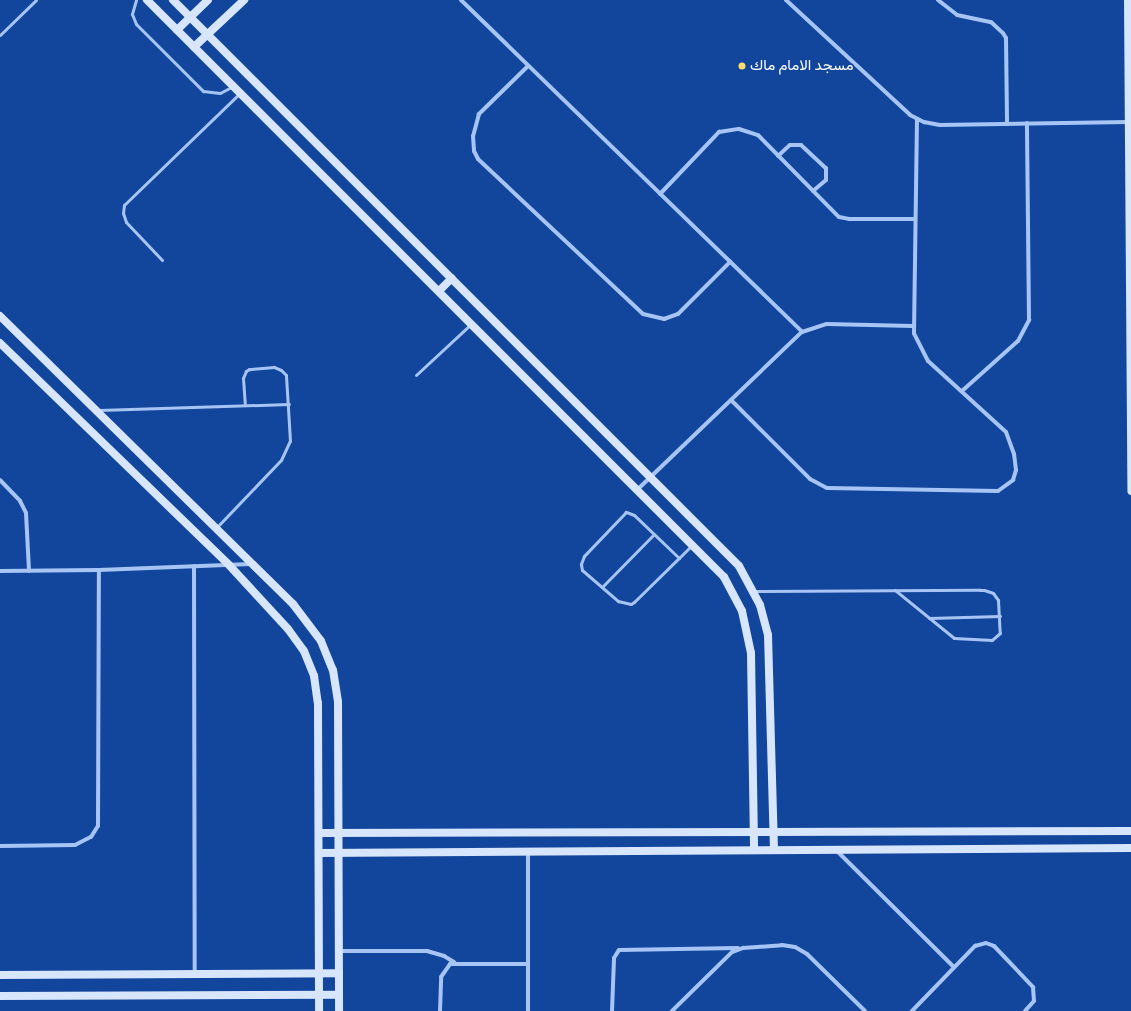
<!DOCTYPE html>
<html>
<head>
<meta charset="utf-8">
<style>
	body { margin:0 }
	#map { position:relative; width:1131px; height:1011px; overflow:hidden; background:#12469c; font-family:Signika,Vazirmatn,sans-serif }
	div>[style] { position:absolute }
	.lane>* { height:3px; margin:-1.5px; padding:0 1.5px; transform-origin:1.5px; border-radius:1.5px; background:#a7c5f4 }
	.street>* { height:4px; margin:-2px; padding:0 2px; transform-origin:2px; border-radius:2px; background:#a7c5f4 }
	.secondary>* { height:8px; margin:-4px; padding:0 4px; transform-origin:4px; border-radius:4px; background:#d7e5fd }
	.dots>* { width:11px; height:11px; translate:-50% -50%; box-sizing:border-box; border:2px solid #12469c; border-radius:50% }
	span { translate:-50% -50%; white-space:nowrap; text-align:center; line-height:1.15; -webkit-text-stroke:3.5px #12469c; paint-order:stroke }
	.poi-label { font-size:15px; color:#fff }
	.left { translate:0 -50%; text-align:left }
</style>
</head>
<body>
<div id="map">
	<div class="lane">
		<div style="left:136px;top:0;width:15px;rotate:106deg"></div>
		<div style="left:132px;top:14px;width:11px;rotate:68deg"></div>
		<div style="left:136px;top:24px;width:95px;rotate:45deg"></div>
		<div style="left:203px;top:91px;width:17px;rotate:7deg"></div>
		<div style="left:220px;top:93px;width:15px;rotate:-28deg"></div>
		<div style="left:0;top:35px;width:50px;rotate:-44.2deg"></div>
		<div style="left:162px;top:260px;width:52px;rotate:-133.5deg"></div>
		<div style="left:126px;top:222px;width:9px;rotate:-108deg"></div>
		<div style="left:123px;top:213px;width:8px;rotate:-83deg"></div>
		<div style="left:124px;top:205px;width:161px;rotate:-44deg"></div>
		<div style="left:416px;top:375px;width:74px;rotate:-42.8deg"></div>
		<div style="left:99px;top:410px;width:190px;rotate:-1.8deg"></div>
		<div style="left:216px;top:528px;width:94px;rotate:-46.3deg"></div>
		<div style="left:281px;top:460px;width:21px;rotate:-65deg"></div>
		<div style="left:290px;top:441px;width:66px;rotate:-93.5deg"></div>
		<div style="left:286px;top:375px;width:7px;rotate:-135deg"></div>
		<div style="left:281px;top:370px;width:8px;rotate:-157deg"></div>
		<div style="left:274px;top:367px;width:25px;rotate:175deg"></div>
		<div style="left:249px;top:369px;width:4px;rotate:146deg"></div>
		<div style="left:246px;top:371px;width:8px;rotate:113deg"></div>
		<div style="left:243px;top:378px;width:27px;rotate:86deg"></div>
		<div style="left:679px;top:558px;width:62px;rotate:-136.3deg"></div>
		<div style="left:634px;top:515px;width:9px;rotate:-159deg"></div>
		<div style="left:626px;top:512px;width:61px;rotate:133.7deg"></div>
		<div style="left:584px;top:556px;width:9px;rotate:111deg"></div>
		<div style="left:581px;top:564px;width:6px;rotate:81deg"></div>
		<div style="left:582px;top:570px;width:48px;rotate:40.7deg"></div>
		<div style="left:618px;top:601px;width:13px;rotate:13deg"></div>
		<div style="left:631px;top:604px;width:4px;rotate:-34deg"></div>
		<div style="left:634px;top:602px;width:63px;rotate:-44.4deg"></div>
		<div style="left:679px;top:558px;width:18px;rotate:-45deg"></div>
		<div style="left:602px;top:587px;width:74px;rotate:-45.5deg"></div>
		<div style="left:754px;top:591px;width:226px;rotate:-0.3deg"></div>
		<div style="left:980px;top:590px;width:4px"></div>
		<div style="left:984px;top:590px;width:9px;rotate:18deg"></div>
		<div style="left:993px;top:593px;width:9px;rotate:54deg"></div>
		<div style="left:998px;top:600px;width:33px;rotate:87deg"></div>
		<div style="left:1000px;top:633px;width:11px;rotate:139deg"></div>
		<div style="left:992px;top:640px;width:38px;rotate:-177deg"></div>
		<div style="left:954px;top:638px;width:76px;rotate:-140.9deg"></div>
		<div style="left:929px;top:618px;width:71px;rotate:-1.6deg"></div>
	</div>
	<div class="street">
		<div style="left:461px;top:0;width:476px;rotate:44.2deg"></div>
		<div style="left:786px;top:0;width:169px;rotate:42.8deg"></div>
		<div style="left:910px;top:115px;width:16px;rotate:27deg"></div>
		<div style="left:924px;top:122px;width:16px;rotate:11deg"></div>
		<div style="left:940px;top:125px;width:188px;rotate:-0.9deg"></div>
		<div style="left:938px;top:0;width:24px;rotate:38deg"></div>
		<div style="left:957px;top:15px;width:35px;rotate:12deg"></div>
		<div style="left:991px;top:22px;width:16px;rotate:43deg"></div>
		<div style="left:1003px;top:33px;width:6px;rotate:59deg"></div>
		<div style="left:1006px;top:38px;width:86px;rotate:89.3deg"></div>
		<div style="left:528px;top:66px;width:69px;rotate:135.6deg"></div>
		<div style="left:479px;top:114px;width:23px;rotate:105deg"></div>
		<div style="left:473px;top:136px;width:15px;rotate:86deg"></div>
		<div style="left:474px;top:151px;width:9px;rotate:63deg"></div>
		<div style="left:478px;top:159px;width:226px;rotate:43.2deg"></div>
		<div style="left:643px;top:314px;width:22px;rotate:13deg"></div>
		<div style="left:664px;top:319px;width:15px;rotate:-20deg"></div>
		<div style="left:678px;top:314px;width:74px;rotate:-45deg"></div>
		<div style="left:778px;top:156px;width:16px;rotate:-43deg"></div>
		<div style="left:790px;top:145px;width:11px"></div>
		<div style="left:801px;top:145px;width:34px;rotate:43deg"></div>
		<div style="left:826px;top:168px;width:12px;rotate:90deg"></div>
		<div style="left:826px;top:180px;width:17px;rotate:140deg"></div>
		<div style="left:660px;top:194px;width:86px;rotate:-46.4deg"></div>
		<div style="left:719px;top:132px;width:20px;rotate:-9deg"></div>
		<div style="left:739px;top:129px;width:20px;rotate:18deg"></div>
		<div style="left:758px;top:135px;width:115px;rotate:45.4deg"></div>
		<div style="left:839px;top:217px;width:10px;rotate:11deg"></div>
		<div style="left:849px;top:219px;width:66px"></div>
		<div style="left:962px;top:391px;width:75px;rotate:-41.8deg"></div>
		<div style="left:1018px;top:341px;width:24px;rotate:-62deg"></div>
		<div style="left:1029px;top:320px;width:197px;rotate:-90.6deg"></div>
		<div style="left:731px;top:400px;width:112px;rotate:45deg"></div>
		<div style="left:810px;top:479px;width:19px;rotate:28deg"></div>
		<div style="left:827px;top:488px;width:171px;rotate:1deg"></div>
		<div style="left:998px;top:491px;width:19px;rotate:-36deg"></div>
		<div style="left:1013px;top:480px;width:10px;rotate:-73deg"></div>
		<div style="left:1016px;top:470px;width:16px;rotate:-97deg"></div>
		<div style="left:1014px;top:454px;width:23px;rotate:-110deg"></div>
		<div style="left:1006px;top:432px;width:105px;rotate:-137.7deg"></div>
		<div style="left:928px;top:361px;width:31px;rotate:-117deg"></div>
		<div style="left:914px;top:333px;width:214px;rotate:-89.2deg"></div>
		<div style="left:0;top:480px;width:29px;rotate:46deg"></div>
		<div style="left:20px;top:501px;width:13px;rotate:63deg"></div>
		<div style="left:26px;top:513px;width:58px;rotate:87deg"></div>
		<div style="left:638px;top:489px;width:227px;rotate:-43.8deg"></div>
		<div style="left:802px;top:332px;width:26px;rotate:-18deg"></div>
		<div style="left:827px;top:324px;width:86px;rotate:1.3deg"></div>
		<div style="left:194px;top:566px;width:407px;rotate:89.9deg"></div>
		<div style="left:0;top:571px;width:99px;rotate:-0.6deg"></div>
		<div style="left:99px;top:570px;width:152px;rotate:-2.3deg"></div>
		<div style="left:0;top:846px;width:75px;rotate:-0.8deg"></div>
		<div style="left:75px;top:845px;width:18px;rotate:-27deg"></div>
		<div style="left:91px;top:837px;width:13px;rotate:-58deg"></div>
		<div style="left:98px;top:826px;width:256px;rotate:-89.8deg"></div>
		<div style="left:837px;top:851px;width:165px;rotate:44.8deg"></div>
		<div style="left:339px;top:951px;width:88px"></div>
		<div style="left:427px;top:951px;width:18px;rotate:16deg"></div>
		<div style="left:444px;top:956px;width:12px;rotate:31deg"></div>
		<div style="left:440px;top:1011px;width:34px;rotate:-88deg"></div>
		<div style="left:441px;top:977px;width:16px;rotate:-55deg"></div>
		<div style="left:450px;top:964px;width:78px"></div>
		<div style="left:528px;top:1011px;width:159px;rotate:-90deg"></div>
		<div style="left:612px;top:1011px;width:53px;rotate:-87.8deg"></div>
		<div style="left:614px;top:958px;width:9px;rotate:-58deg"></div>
		<div style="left:619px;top:950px;width:119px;rotate:-1deg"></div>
		<div style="left:672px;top:1011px;width:84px;rotate:-44.5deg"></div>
		<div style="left:732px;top:952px;width:12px;rotate:-20deg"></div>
		<div style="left:743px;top:948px;width:39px;rotate:-4deg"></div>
		<div style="left:782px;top:945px;width:13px;rotate:9deg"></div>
		<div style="left:795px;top:947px;width:14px;rotate:30deg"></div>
		<div style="left:807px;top:954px;width:81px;rotate:44.5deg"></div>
		<div style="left:912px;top:1011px;width:91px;rotate:-45.9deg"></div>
		<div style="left:975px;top:946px;width:11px;rotate:-15deg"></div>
		<div style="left:986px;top:943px;width:9px;rotate:21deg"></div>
		<div style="left:994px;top:946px;width:57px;rotate:46.4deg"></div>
		<div style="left:1033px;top:987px;width:14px;rotate:86deg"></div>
		<div style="left:1034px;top:1001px;width:13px;rotate:132deg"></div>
	</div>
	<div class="secondary">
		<div style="left:147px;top:0;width:816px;rotate:45deg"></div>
		<div style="left:724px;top:577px;width:38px;rotate:62deg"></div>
		<div style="left:742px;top:611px;width:43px;rotate:77.9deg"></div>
		<div style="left:751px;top:653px;width:197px;rotate:89.1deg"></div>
		<div style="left:173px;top:0;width:800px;rotate:45deg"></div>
		<div style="left:739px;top:566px;width:44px;rotate:61.7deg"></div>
		<div style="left:760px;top:605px;width:31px;rotate:75deg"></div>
		<div style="left:768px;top:635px;width:215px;rotate:88.4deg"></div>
		<div style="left:1128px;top:0;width:491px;rotate:89.6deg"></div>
		<div style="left:177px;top:30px;width:43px;rotate:-44.1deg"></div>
		<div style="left:194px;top:47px;width:69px;rotate:-43.2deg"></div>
		<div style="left:439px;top:291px;width:18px;rotate:-45deg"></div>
		<div style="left:0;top:316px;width:411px;rotate:44.5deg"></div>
		<div style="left:293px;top:604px;width:46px;rotate:52.9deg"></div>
		<div style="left:321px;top:641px;width:31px;rotate:68deg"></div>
		<div style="left:333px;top:670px;width:32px;rotate:81deg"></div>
		<div style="left:338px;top:702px;width:309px;rotate:89.8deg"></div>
		<div style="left:0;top:343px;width:319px;rotate:44.1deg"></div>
		<div style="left:229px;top:565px;width:87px;rotate:47.3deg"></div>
		<div style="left:288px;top:629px;width:27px;rotate:54deg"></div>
		<div style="left:304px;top:651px;width:27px;rotate:68deg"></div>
		<div style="left:314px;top:676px;width:27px;rotate:82deg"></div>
		<div style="left:318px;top:703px;width:308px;rotate:89.8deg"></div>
		<div style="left:319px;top:833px;width:812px;rotate:-0.14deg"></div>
		<div style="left:319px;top:853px;width:812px;rotate:-0.35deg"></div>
		<div style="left:0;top:975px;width:339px;rotate:-0.3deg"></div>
		<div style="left:0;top:996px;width:339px;rotate:-0.2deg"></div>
	</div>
	<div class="dots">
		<div style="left:742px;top:66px;background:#ffdd6a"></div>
	</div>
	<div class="poi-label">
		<span class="left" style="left:750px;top:66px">مسجد الامام ماك</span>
	</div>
</div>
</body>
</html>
